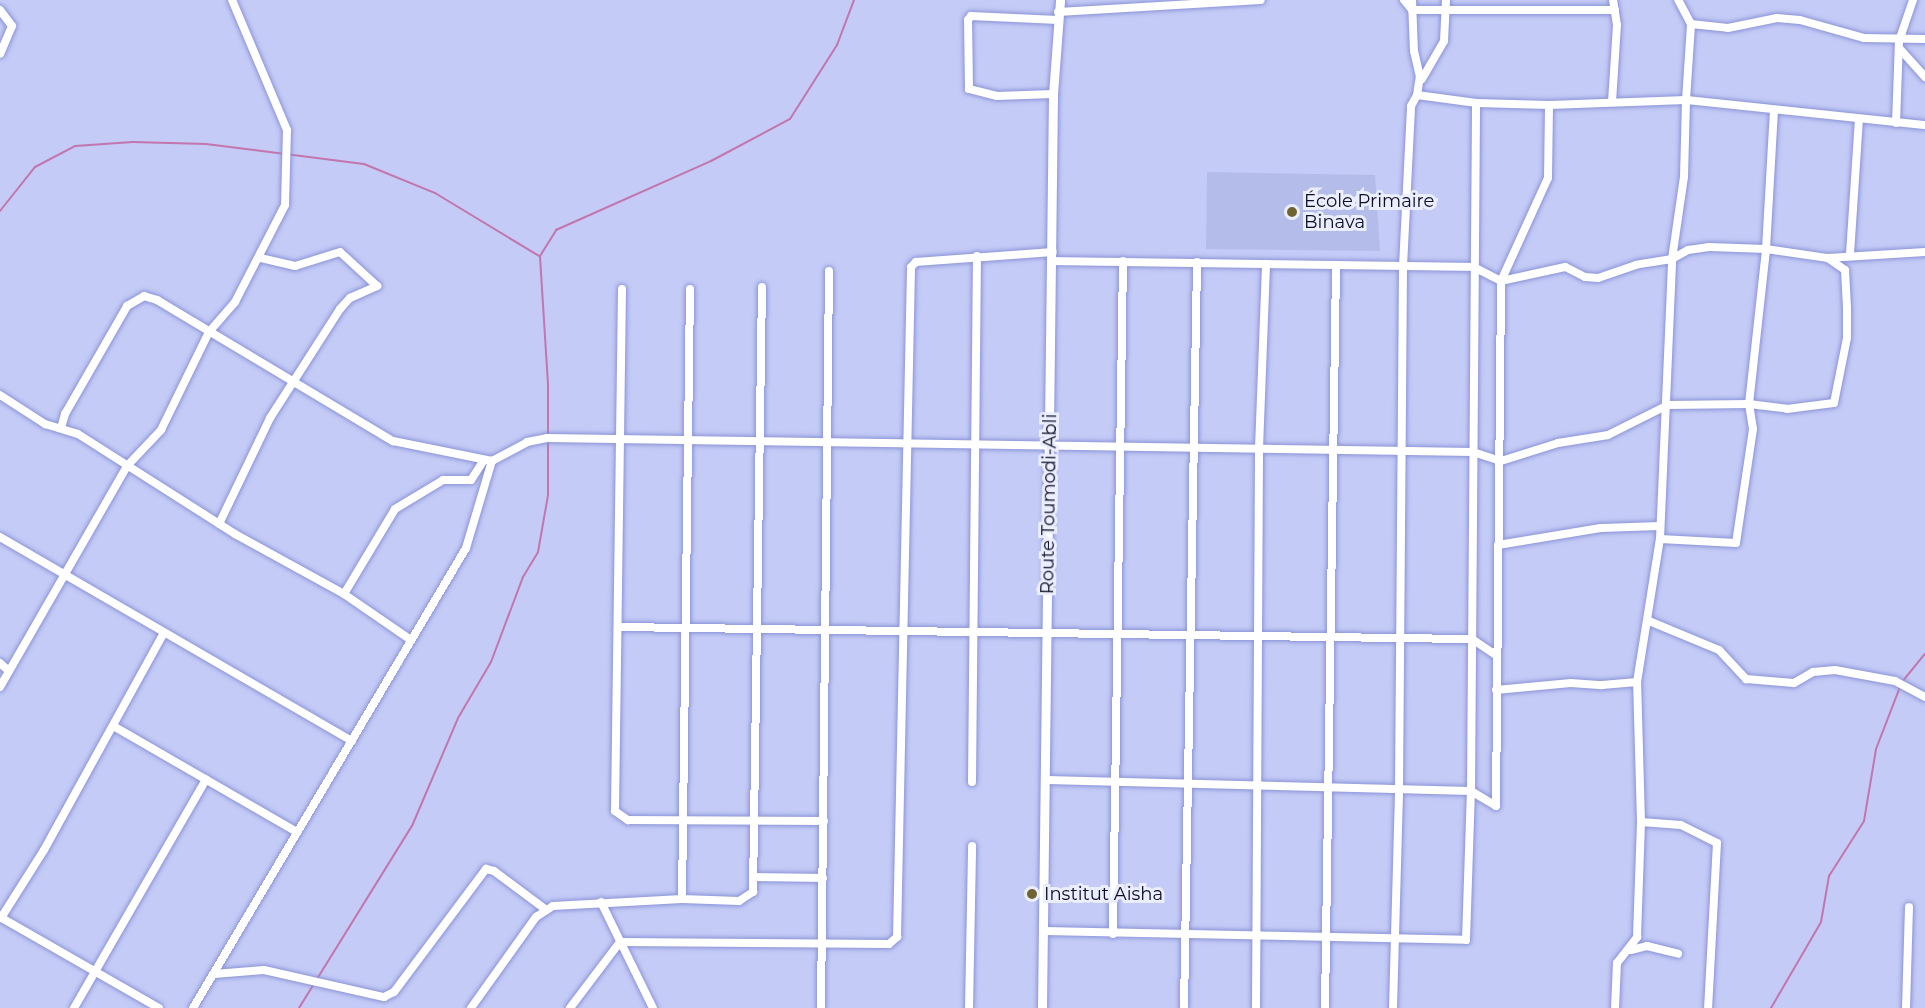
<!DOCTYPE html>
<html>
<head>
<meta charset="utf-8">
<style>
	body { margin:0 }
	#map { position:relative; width:1925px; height:1008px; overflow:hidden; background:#c4cbf6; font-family:Montserrat,sans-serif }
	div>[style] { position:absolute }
	.built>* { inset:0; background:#b4bcea }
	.stream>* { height:2px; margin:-1px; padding:0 1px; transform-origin:1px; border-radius:1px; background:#c276ad }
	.roads { filter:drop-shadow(0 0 2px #8b94d8) drop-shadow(0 0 2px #8b94d8) }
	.minor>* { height:8px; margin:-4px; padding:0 4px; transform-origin:4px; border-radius:4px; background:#fff }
	.tertiary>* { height:9px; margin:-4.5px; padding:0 4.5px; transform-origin:4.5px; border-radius:4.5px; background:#fff }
	.dots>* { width:16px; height:16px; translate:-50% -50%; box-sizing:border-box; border:3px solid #ebeefd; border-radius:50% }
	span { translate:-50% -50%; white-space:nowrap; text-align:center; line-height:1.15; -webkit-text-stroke:6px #ebeefd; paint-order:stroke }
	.poi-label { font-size:18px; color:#0d0e27 }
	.left { translate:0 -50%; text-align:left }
	.street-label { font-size:18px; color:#0d0e27 }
</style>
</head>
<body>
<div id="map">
	<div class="built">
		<div style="clip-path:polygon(1207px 172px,1375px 175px,1380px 251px,1206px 249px)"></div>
	</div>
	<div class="stream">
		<div style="left:0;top:211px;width:56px;rotate:-51.5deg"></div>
		<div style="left:35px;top:167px;width:45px;rotate:-27.7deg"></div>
		<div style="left:75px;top:146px;width:58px;rotate:-3.9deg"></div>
		<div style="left:133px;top:142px;width:73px;rotate:1.6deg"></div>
		<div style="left:206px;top:144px;width:159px;rotate:7.2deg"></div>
		<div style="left:364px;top:164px;width:77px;rotate:22.2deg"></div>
		<div style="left:435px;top:193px;width:122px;rotate:31.2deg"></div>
		<div style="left:1902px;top:682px;width:36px;rotate:-51deg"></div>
		<div style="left:299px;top:1008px;width:214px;rotate:-58.2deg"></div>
		<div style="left:412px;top:826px;width:117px;rotate:-66.9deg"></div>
		<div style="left:458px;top:718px;width:65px;rotate:-59.5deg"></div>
		<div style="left:491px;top:662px;width:91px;rotate:-69.4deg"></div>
		<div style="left:523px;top:577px;width:29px;rotate:-59deg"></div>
		<div style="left:538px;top:552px;width:58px;rotate:-80deg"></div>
		<div style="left:548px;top:495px;width:111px;rotate:-90deg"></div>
		<div style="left:548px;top:384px;width:128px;rotate:-93.6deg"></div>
		<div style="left:540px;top:256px;width:31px;rotate:-58deg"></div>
		<div style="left:556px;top:230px;width:170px;rotate:-24deg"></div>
		<div style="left:711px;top:161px;width:89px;rotate:-28deg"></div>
		<div style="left:790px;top:119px;width:88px;rotate:-57.6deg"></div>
		<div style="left:837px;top:45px;width:48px;rotate:-69.3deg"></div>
		<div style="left:1771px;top:1008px;width:99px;rotate:-59.8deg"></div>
		<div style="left:1821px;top:922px;width:47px;rotate:-80.1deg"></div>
		<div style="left:1829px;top:876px;width:65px;rotate:-57.5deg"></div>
		<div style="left:1864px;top:821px;width:73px;rotate:-80.5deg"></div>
		<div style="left:1876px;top:749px;width:66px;rotate:-68.8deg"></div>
	</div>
	<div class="roads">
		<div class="minor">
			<div style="left:1404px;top:0;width:13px;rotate:51deg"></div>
			<div style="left:1412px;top:10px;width:203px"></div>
			<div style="left:1412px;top:0;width:51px;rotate:87.8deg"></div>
			<div style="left:1414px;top:51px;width:26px;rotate:77deg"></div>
			<div style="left:1420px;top:76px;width:19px;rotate:99deg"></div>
			<div style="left:1417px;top:95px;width:60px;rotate:7.7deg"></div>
			<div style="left:1476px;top:103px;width:73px;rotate:1.6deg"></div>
			<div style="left:1549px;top:105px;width:137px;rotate:-2.1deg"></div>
			<div style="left:1686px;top:100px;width:76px;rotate:-86.2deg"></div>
			<div style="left:1691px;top:24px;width:27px;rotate:-118deg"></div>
			<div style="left:0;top:10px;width:20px;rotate:53deg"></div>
			<div style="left:12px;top:26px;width:30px;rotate:113deg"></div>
			<div style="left:1058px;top:12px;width:203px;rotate:-3.4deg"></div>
			<div style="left:1691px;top:24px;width:37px;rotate:6deg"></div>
			<div style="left:1728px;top:28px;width:50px;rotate:-11.5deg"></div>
			<div style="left:1777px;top:18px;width:23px;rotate:5deg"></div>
			<div style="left:1800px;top:20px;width:66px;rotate:15.7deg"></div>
			<div style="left:1864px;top:38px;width:61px;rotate:0.9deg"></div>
			<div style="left:1899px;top:48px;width:39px;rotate:48deg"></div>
			<div style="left:1422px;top:79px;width:44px;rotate:-59.9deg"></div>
			<div style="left:1444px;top:41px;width:41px;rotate:-87.2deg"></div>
			<div style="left:1053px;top:94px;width:56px;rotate:178deg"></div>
			<div style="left:997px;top:96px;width:29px;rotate:-166deg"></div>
			<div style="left:969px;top:89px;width:69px;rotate:-90.8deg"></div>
			<div style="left:968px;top:20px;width:5px;rotate:-53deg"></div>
			<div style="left:971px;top:16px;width:87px;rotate:2.6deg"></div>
			<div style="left:1612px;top:102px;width:77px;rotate:-86.3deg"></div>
			<div style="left:1617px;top:25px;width:25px;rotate:-99deg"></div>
			<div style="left:1774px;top:110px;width:139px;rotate:93.3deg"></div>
			<div style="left:1766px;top:249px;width:63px;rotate:8.3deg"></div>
			<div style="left:1828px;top:258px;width:97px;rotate:-3.5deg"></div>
			<div style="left:1896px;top:123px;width:82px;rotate:-87.9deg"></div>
			<div style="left:1899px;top:41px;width:43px;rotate:-71.1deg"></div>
			<div style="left:1850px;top:254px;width:135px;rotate:-86.2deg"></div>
			<div style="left:622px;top:289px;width:522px;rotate:90.77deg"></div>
			<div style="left:615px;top:811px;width:16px;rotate:35deg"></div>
			<div style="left:628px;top:820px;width:196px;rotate:0.3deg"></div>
			<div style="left:0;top:395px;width:54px;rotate:32.8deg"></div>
			<div style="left:45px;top:424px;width:34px;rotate:17deg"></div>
			<div style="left:78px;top:434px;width:186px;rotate:32.5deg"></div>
			<div style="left:235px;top:534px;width:124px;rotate:28.8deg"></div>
			<div style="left:344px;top:594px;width:81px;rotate:34.5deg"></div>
			<div style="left:61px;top:428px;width:15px;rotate:-74deg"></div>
			<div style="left:65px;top:414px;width:125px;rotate:-60.1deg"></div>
			<div style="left:127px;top:306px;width:20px;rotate:-30deg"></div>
			<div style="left:144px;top:296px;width:14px;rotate:17deg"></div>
			<div style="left:157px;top:300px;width:275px;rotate:30.9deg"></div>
			<div style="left:393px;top:441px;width:101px;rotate:11.4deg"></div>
			<div style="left:492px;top:461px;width:40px;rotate:-28deg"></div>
			<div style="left:527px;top:442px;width:20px;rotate:-11deg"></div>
			<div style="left:547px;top:438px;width:926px;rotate:0.87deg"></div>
			<div style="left:1473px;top:452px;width:29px;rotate:18deg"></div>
			<div style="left:1501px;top:461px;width:60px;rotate:-17.5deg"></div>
			<div style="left:1558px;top:443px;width:51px;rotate:-9.1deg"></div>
			<div style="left:1608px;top:435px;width:67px;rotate:-26.6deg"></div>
			<div style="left:1668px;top:405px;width:81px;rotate:-0.7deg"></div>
			<div style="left:1749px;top:404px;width:156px;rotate:-83.7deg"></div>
			<div style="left:1766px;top:249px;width:57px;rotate:-178deg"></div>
			<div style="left:1709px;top:247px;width:21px;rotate:172deg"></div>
			<div style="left:1688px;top:250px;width:18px;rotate:151deg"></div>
			<div style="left:1672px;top:259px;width:36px;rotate:171deg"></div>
			<div style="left:1636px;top:265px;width:40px;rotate:161.1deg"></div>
			<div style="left:1598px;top:278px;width:13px;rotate:-176deg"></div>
			<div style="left:1585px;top:277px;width:22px;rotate:-153deg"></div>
			<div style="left:1565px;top:267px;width:66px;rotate:167.7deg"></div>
			<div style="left:1501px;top:281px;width:31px;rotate:-153deg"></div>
			<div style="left:1473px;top:267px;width:420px;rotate:-179.2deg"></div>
			<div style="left:219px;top:524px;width:118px;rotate:-64.3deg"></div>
			<div style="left:270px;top:418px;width:130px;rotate:-57.3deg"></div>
			<div style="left:340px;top:309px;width:15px;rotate:-48deg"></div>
			<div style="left:350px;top:298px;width:30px;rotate:-24deg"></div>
			<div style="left:377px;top:286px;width:50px;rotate:-137.4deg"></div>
			<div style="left:340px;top:252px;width:47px;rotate:162.7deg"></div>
			<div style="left:295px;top:266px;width:37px;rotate:-167deg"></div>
			<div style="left:0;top:537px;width:407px;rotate:30.1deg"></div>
			<div style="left:1660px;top:539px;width:76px;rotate:3deg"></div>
			<div style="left:1736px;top:543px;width:115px;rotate:-81.5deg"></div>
			<div style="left:1753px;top:429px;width:25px;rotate:-99deg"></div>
			<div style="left:1749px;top:404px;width:38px;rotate:7deg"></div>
			<div style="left:1787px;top:409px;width:47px;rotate:-7.3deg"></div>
			<div style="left:1834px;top:403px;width:66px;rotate:-78.7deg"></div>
			<div style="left:1847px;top:338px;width:30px;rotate:-90deg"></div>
			<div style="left:1847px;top:308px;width:38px;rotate:-93deg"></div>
			<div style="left:1845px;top:270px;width:21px;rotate:-145deg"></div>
			<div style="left:1498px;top:545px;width:104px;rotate:-9.4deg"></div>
			<div style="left:1601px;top:528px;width:59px;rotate:-1.9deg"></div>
			<div style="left:344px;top:594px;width:99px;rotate:-59deg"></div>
			<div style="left:395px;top:509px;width:56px;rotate:-31.1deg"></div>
			<div style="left:443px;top:480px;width:28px"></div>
			<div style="left:471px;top:480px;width:24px;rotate:-57deg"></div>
			<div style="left:1649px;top:621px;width:76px;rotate:22.5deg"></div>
			<div style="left:1719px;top:650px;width:40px;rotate:47deg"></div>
			<div style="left:1746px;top:679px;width:48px;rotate:4.8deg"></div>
			<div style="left:1794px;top:683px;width:22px;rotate:-30deg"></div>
			<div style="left:1813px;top:672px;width:22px;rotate:-5deg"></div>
			<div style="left:1835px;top:670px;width:61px;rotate:10.4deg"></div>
			<div style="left:1895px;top:681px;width:34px;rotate:28deg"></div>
			<div style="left:618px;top:627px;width:854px;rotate:0.81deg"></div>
			<div style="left:1472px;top:639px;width:29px;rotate:34deg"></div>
			<div style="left:0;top:663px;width:12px;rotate:42deg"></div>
			<div style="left:0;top:687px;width:255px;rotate:-60.1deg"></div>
			<div style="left:127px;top:466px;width:50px;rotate:-46.6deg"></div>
			<div style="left:161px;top:430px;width:109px;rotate:-63.9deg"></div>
			<div style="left:209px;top:332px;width:40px;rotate:-49deg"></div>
			<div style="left:235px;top:302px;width:109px;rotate:-62.7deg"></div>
			<div style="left:285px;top:205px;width:75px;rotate:-88.5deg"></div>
			<div style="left:287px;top:130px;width:141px;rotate:-112.9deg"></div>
			<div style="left:1496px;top:690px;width:75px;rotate:-5.3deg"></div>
			<div style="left:1571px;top:683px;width:31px;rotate:4deg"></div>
			<div style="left:1602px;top:685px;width:35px;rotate:-5deg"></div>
			<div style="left:115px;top:727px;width:210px;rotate:30deg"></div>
			<div style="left:1047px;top:780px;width:424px;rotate:1.5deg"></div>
			<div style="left:1471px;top:791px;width:29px;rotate:31deg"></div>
			<div style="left:972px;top:782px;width:526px;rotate:-89.46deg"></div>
			<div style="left:1496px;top:806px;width:525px;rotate:-89.45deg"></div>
			<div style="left:1501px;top:281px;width:113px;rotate:-65.5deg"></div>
			<div style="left:1548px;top:178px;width:73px;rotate:-89.2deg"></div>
			<div style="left:1641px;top:822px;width:40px;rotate:4.3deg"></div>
			<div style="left:1681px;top:825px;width:40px;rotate:26.6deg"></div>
			<div style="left:1717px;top:843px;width:165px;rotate:93.1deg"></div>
			<div style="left:756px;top:877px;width:67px;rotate:0.9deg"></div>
			<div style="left:682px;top:899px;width:610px;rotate:-89.25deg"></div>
			<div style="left:601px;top:902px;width:118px;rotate:63.9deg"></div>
			<div style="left:0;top:917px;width:183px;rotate:29.8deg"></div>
			<div style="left:1px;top:918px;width:80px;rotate:-57.7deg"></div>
			<div style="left:44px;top:850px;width:248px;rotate:-61.1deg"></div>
			<div style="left:1045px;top:931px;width:421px;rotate:1.2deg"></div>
			<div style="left:1466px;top:940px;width:149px;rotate:-88.1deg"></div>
			<div style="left:1471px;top:791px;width:688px;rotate:-89.58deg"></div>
			<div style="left:1113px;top:934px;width:673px;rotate:-89.15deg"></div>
			<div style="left:1631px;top:950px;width:16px;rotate:-14deg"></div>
			<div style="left:1647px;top:946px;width:32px;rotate:14deg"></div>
			<div style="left:214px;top:974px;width:50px;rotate:-4.6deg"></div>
			<div style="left:264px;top:970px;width:123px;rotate:12.7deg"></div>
			<div style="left:384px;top:997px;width:11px;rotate:-27deg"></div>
			<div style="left:394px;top:992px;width:154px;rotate:-53.2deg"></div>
			<div style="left:486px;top:869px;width:8px;rotate:14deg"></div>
			<div style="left:494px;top:871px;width:64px;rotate:36.7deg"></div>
			<div style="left:74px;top:1008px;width:264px;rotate:-60deg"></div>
			<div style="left:193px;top:1008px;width:535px;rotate:-59.31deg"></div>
			<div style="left:466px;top:548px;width:91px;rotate:-73.4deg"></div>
			<div style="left:471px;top:1008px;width:112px;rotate:-54.5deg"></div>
			<div style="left:536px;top:917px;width:20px;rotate:-33deg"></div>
			<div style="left:553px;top:906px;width:129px;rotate:-3.1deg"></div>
			<div style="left:682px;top:899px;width:57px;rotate:2deg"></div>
			<div style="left:739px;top:901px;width:17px;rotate:-33deg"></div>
			<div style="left:753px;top:892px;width:605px;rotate:-89.15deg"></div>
			<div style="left:570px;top:1008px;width:83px;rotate:-52.9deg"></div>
			<div style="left:620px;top:942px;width:269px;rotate:0.4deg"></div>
			<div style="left:889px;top:944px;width:11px;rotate:-41deg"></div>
			<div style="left:897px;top:937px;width:670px;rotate:-88.8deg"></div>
			<div style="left:911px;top:267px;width:7px;rotate:-45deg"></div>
			<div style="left:916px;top:262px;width:137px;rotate:-4.2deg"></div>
			<div style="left:821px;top:1008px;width:737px;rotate:-89.38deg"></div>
			<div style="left:969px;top:1008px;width:162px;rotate:-88.9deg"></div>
			<div style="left:1184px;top:1008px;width:746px;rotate:-89deg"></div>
			<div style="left:1256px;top:1008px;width:560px;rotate:-89.69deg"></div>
			<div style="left:1259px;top:448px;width:184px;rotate:-87.8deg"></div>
			<div style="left:1325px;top:1008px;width:743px;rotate:-89.15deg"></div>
			<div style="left:1393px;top:1008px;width:219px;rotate:-88.4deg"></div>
			<div style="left:1399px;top:789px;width:523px;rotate:-89.56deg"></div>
			<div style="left:1403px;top:266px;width:160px;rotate:-87.1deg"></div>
			<div style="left:1411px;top:106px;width:13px;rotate:-61deg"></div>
			<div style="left:1615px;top:1008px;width:45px;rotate:-87.5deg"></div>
			<div style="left:1617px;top:963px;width:33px;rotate:-52deg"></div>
			<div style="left:1637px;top:937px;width:115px;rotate:-88deg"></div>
			<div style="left:1641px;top:822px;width:140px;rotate:-91.6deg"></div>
			<div style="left:1637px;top:682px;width:145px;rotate:-80.9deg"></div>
			<div style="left:1660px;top:539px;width:280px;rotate:-87.5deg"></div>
			<div style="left:1672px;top:259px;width:83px;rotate:-81.7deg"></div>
			<div style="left:1684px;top:177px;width:77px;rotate:-88.5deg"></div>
			<div style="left:1686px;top:100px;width:240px;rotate:6deg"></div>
			<div style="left:1906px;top:1008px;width:101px;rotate:-88.3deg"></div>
		</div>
		<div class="tertiary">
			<div style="left:1042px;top:1008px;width:914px;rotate:-89.31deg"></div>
			<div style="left:1053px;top:94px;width:94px;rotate:-85.7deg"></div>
		</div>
	</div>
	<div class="dots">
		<div style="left:1292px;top:212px;background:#6f6431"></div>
		<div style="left:1032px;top:894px;background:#6f6431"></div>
	</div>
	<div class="poi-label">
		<span class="left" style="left:1304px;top:212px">École Primaire<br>Binava</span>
		<span class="left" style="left:1044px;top:894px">Institut Aisha</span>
	</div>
	<div class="street-label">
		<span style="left:1049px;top:504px;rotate:-89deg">Route Toumodi-Abli</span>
	</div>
</div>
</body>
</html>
